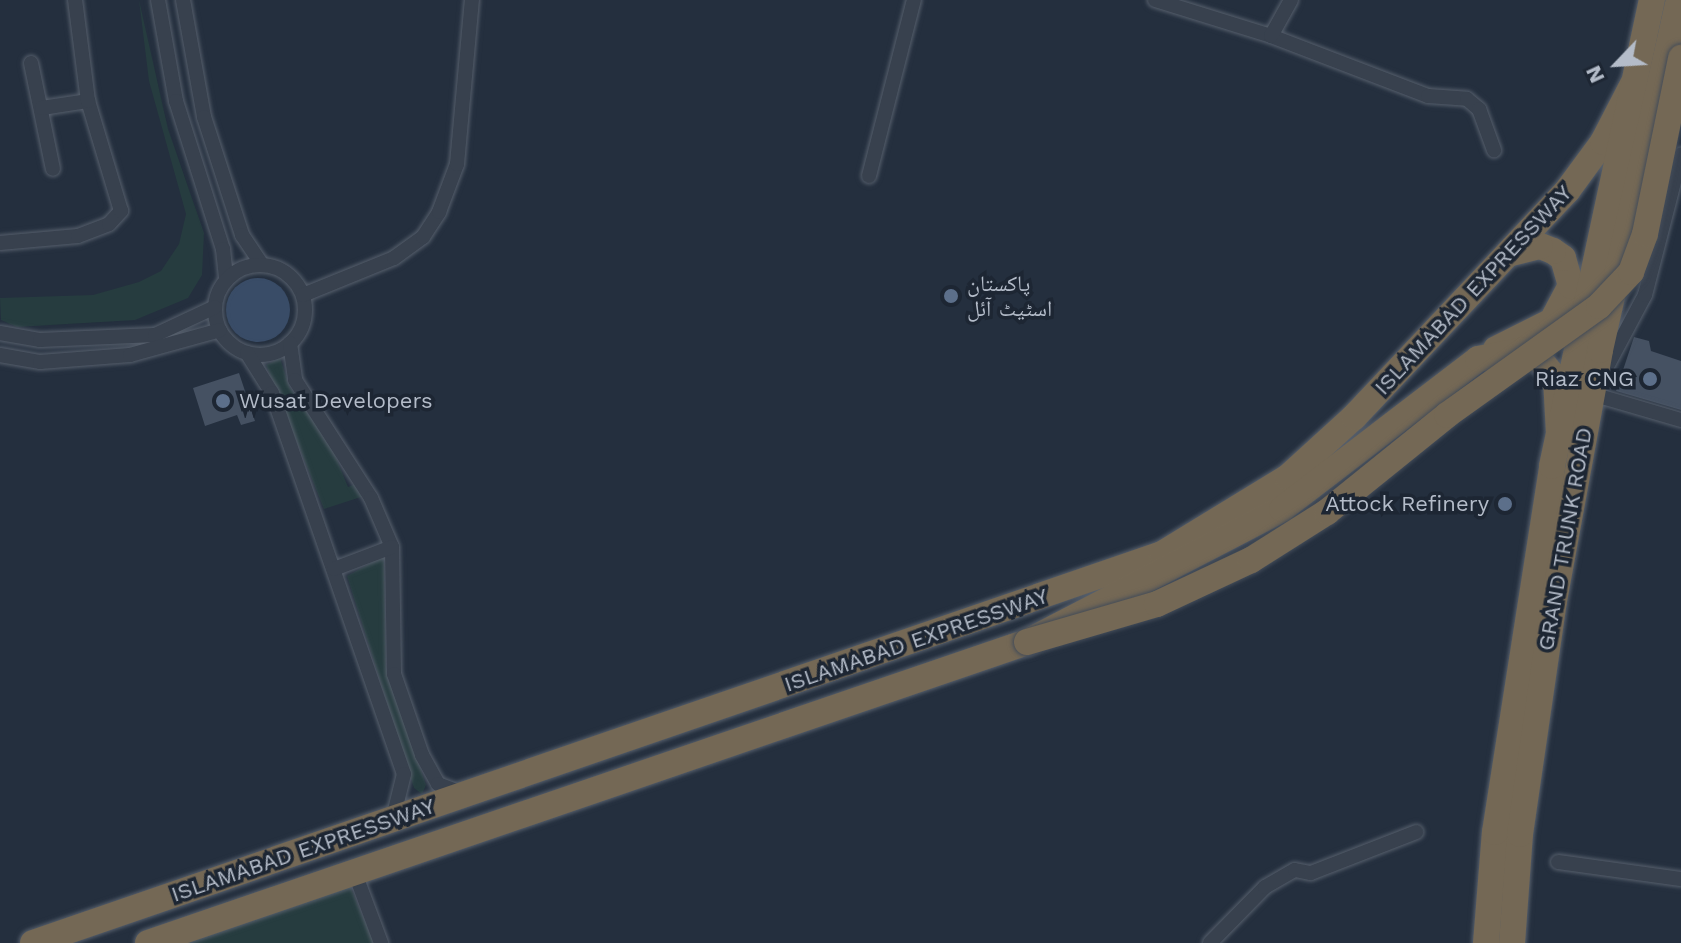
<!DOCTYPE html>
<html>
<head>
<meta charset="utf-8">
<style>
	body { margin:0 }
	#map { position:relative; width:1681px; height:943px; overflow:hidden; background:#242f3e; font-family:"Work Sans","Noto Naskh Arabic",sans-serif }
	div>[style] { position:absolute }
	.green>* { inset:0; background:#263c3f }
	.water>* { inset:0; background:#394c67 }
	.round { border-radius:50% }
	.building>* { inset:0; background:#455162 }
	.roads { filter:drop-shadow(0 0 2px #565f6c) drop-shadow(0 0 2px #565f6c) }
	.street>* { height:14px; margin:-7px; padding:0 7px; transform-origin:7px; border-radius:7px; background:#38414e }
	.street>.ring { margin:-7px; padding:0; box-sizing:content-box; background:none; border:14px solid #38414e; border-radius:50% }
	.highway>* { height:26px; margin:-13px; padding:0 13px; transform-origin:13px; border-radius:13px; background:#746855 }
	.bridges { filter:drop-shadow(0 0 2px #434c59) drop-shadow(0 0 2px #434c59) }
	.highway-bridge>* { height:26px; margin:-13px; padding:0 13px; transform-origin:13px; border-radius:13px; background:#746855 }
	.dots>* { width:22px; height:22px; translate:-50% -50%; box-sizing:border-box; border:4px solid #1d2633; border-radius:50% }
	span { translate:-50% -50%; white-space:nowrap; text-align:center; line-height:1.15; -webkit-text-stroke:7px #1d2633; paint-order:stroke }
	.poi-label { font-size:22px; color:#b4bcc9 }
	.left { translate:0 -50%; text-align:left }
	.right { translate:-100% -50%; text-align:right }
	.street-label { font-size:22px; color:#b4bcc9 }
	.north { position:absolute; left:1577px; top:24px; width:80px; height:80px; -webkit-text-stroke:6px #1d2633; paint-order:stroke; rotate:245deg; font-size:22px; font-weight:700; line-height:32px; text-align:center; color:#b4bcc9 }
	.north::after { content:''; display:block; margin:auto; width:28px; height:36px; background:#b4bcc9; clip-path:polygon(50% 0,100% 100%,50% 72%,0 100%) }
</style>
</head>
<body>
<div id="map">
	<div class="green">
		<div style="clip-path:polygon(139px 0,168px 129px,204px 233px,202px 275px,188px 298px,135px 320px,17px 327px,1px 320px,0 298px,93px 295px,139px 282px,161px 271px,179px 244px,186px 214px,149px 81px)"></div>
		<div style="clip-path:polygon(280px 358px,290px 388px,332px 448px,348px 487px,358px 483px,364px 496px,324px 509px,266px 365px)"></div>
		<div style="clip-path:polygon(384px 556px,386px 667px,426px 785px,422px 794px,414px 788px,347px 576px)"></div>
		<div style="clip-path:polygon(347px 879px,374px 943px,167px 943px)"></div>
	</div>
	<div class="water">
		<div class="round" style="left:226px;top:278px;width:64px;height:64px"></div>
	</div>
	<div class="building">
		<div style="clip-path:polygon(1634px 337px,1649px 341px,1651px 351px,1681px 361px,1681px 410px,1616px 391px)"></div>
		<div style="clip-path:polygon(239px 373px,255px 421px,241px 425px,237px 415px,205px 426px,193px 388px)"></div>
	</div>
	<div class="roads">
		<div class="street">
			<div style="left:158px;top:0;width:103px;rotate:79.9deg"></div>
			<div style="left:176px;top:101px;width:155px;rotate:72.4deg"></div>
			<div style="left:223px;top:249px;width:31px;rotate:84deg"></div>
			<div style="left:183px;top:0;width:119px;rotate:79.8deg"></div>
			<div style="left:204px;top:117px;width:124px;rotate:72.1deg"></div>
			<div style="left:242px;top:235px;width:36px;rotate:56deg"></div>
			<div style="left:1155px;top:0;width:121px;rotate:17.2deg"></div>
			<div style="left:1271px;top:36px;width:168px;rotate:20.9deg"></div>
			<div style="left:1428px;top:96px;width:39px;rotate:4deg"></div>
			<div style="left:1467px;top:99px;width:16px;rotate:40deg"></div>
			<div style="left:1479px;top:109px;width:44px;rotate:69.9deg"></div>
			<div style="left:1271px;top:36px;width:41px;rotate:-60.9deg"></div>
			<div style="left:31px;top:63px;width:108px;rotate:78.3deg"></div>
			<div style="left:42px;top:108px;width:47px;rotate:-8.7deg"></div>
			<div style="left:869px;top:176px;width:182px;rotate:-75.7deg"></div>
			<div style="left:0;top:243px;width:78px;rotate:-5.1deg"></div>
			<div style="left:78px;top:236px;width:33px;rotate:-21deg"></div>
			<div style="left:109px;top:224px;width:18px;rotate:-47deg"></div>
			<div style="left:121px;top:211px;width:115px;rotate:-106.7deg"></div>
			<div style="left:88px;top:101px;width:102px;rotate:-97.3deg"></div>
			<div class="ring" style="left:215px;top:265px;width:76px;height:76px"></div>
			<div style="left:303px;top:295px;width:98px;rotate:-22.1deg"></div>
			<div style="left:394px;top:258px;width:36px;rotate:-36deg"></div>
			<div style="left:423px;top:237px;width:30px;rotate:-57deg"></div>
			<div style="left:439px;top:212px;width:51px;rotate:-69.4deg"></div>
			<div style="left:457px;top:164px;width:165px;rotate:-84.8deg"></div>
			<div style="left:0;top:333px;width:41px;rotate:9.9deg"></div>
			<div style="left:40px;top:340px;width:115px;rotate:-2.5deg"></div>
			<div style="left:155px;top:335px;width:66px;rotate:-25deg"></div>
			<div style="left:290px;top:343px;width:37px;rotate:82deg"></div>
			<div style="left:295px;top:380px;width:140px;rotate:57.2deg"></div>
			<div style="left:371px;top:498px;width:53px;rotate:66.8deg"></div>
			<div style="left:392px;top:547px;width:127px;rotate:89.1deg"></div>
			<div style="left:394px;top:674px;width:86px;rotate:70.9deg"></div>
			<div style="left:422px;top:755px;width:33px;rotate:61deg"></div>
			<div style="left:438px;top:784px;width:28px;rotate:21deg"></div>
			<div style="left:247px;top:353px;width:47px;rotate:58deg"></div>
			<div style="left:272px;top:393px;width:403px;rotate:70.9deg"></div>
			<div style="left:404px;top:774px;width:45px;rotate:104deg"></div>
			<div style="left:0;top:355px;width:41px;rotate:9.9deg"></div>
			<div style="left:40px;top:362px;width:90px;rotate:-4.4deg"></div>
			<div style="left:130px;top:355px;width:93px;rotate:-15.5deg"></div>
			<div style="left:1604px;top:372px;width:87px;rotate:-62deg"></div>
			<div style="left:1645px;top:295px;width:145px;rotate:-75.6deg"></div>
			<div style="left:1592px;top:394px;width:93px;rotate:16.3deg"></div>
			<div style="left:334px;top:569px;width:62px;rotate:-20.8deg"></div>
			<div style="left:1558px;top:862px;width:124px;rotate:7.9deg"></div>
			<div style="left:356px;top:876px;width:72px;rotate:69.5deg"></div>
			<div style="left:1210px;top:943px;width:78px;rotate:-45.5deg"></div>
			<div style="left:1265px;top:887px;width:34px;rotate:-30deg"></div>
			<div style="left:1295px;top:870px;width:16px;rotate:11deg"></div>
			<div style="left:1311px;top:873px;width:113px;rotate:-21.3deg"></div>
		</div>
		<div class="highway">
			<div style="left:1496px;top:349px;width:63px;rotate:-26.6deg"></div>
			<div style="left:1552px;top:321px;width:40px;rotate:-62deg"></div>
			<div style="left:1571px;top:286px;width:29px;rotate:-106deg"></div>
			<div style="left:1563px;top:258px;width:12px;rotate:-145deg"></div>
			<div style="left:1553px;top:251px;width:14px;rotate:-159deg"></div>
			<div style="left:1540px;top:246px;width:33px;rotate:166deg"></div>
			<div style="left:33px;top:943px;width:1194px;rotate:-19.01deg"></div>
			<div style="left:1162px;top:554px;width:148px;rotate:-31.4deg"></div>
			<div style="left:1288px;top:477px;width:89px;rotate:-42.3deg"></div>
			<div style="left:1354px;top:417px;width:311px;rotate:-46.7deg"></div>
			<div style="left:1567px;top:191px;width:61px;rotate:-53.7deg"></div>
			<div style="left:1603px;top:142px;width:65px;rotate:-62.7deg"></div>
			<div style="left:148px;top:943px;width:929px;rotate:-18.9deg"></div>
			<div style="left:1027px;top:642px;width:288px;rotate:-27.5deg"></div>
			<div style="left:1282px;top:509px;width:247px;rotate:-37.4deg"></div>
			<div style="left:1478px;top:359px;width:47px;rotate:-11.1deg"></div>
			<div style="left:1524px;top:350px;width:20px;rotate:33deg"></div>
			<div style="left:1541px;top:361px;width:23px;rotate:50deg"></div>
			<div style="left:1556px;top:379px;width:56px;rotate:86.9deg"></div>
			<div style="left:1486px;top:943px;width:111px;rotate:-85.4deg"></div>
			<div style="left:1495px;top:832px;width:370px;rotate:-81.1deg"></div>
			<div style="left:1552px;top:466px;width:477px;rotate:-77.9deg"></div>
			<div style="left:1512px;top:943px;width:109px;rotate:-85.8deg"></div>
			<div style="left:1520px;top:834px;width:235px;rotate:-81.7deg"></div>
			<div style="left:1554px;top:601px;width:255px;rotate:-79.6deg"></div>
			<div style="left:1600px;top:350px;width:359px;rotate:-77.3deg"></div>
		</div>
	</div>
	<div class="bridges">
		<div class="highway-bridge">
			<div style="left:1027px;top:642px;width:135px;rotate:-16.3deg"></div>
			<div style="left:1157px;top:604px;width:104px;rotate:-25.1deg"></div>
			<div style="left:1251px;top:560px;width:90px;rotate:-32.3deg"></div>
			<div style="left:1327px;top:512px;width:154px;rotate:-38.9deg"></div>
			<div style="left:1447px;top:415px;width:187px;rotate:-35.6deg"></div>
			<div style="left:1599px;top:306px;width:47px;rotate:-46.7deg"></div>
			<div style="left:1631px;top:272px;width:40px;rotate:-69.8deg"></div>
			<div style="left:1645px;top:234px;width:180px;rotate:-78.4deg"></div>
		</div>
	</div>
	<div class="dots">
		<div style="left:951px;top:296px;background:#5c6f8a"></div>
		<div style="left:1650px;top:379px;background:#5c6f8a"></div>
		<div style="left:223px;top:401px;background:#5c6f8a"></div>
		<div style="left:1505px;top:504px;background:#5c6f8a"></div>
	</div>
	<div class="poi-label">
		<span class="left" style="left:967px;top:296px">پاکستان<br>اسٹیٹ آئل</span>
		<span class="right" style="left:1634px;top:379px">Riaz CNG</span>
		<span class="left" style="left:239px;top:401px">Wusat Developers</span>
		<span class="right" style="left:1489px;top:504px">Attock Refinery</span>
	</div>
	<div class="street-label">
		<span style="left:1473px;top:290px;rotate:-47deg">ISLAMABAD EXPRESSWAY</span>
		<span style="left:1565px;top:539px;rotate:-80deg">GRAND TRUNK ROAD</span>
		<span style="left:916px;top:640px;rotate:-19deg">ISLAMABAD EXPRESSWAY</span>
		<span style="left:303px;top:850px;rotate:-19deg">ISLAMABAD EXPRESSWAY</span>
	</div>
	<div class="north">N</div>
</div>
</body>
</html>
